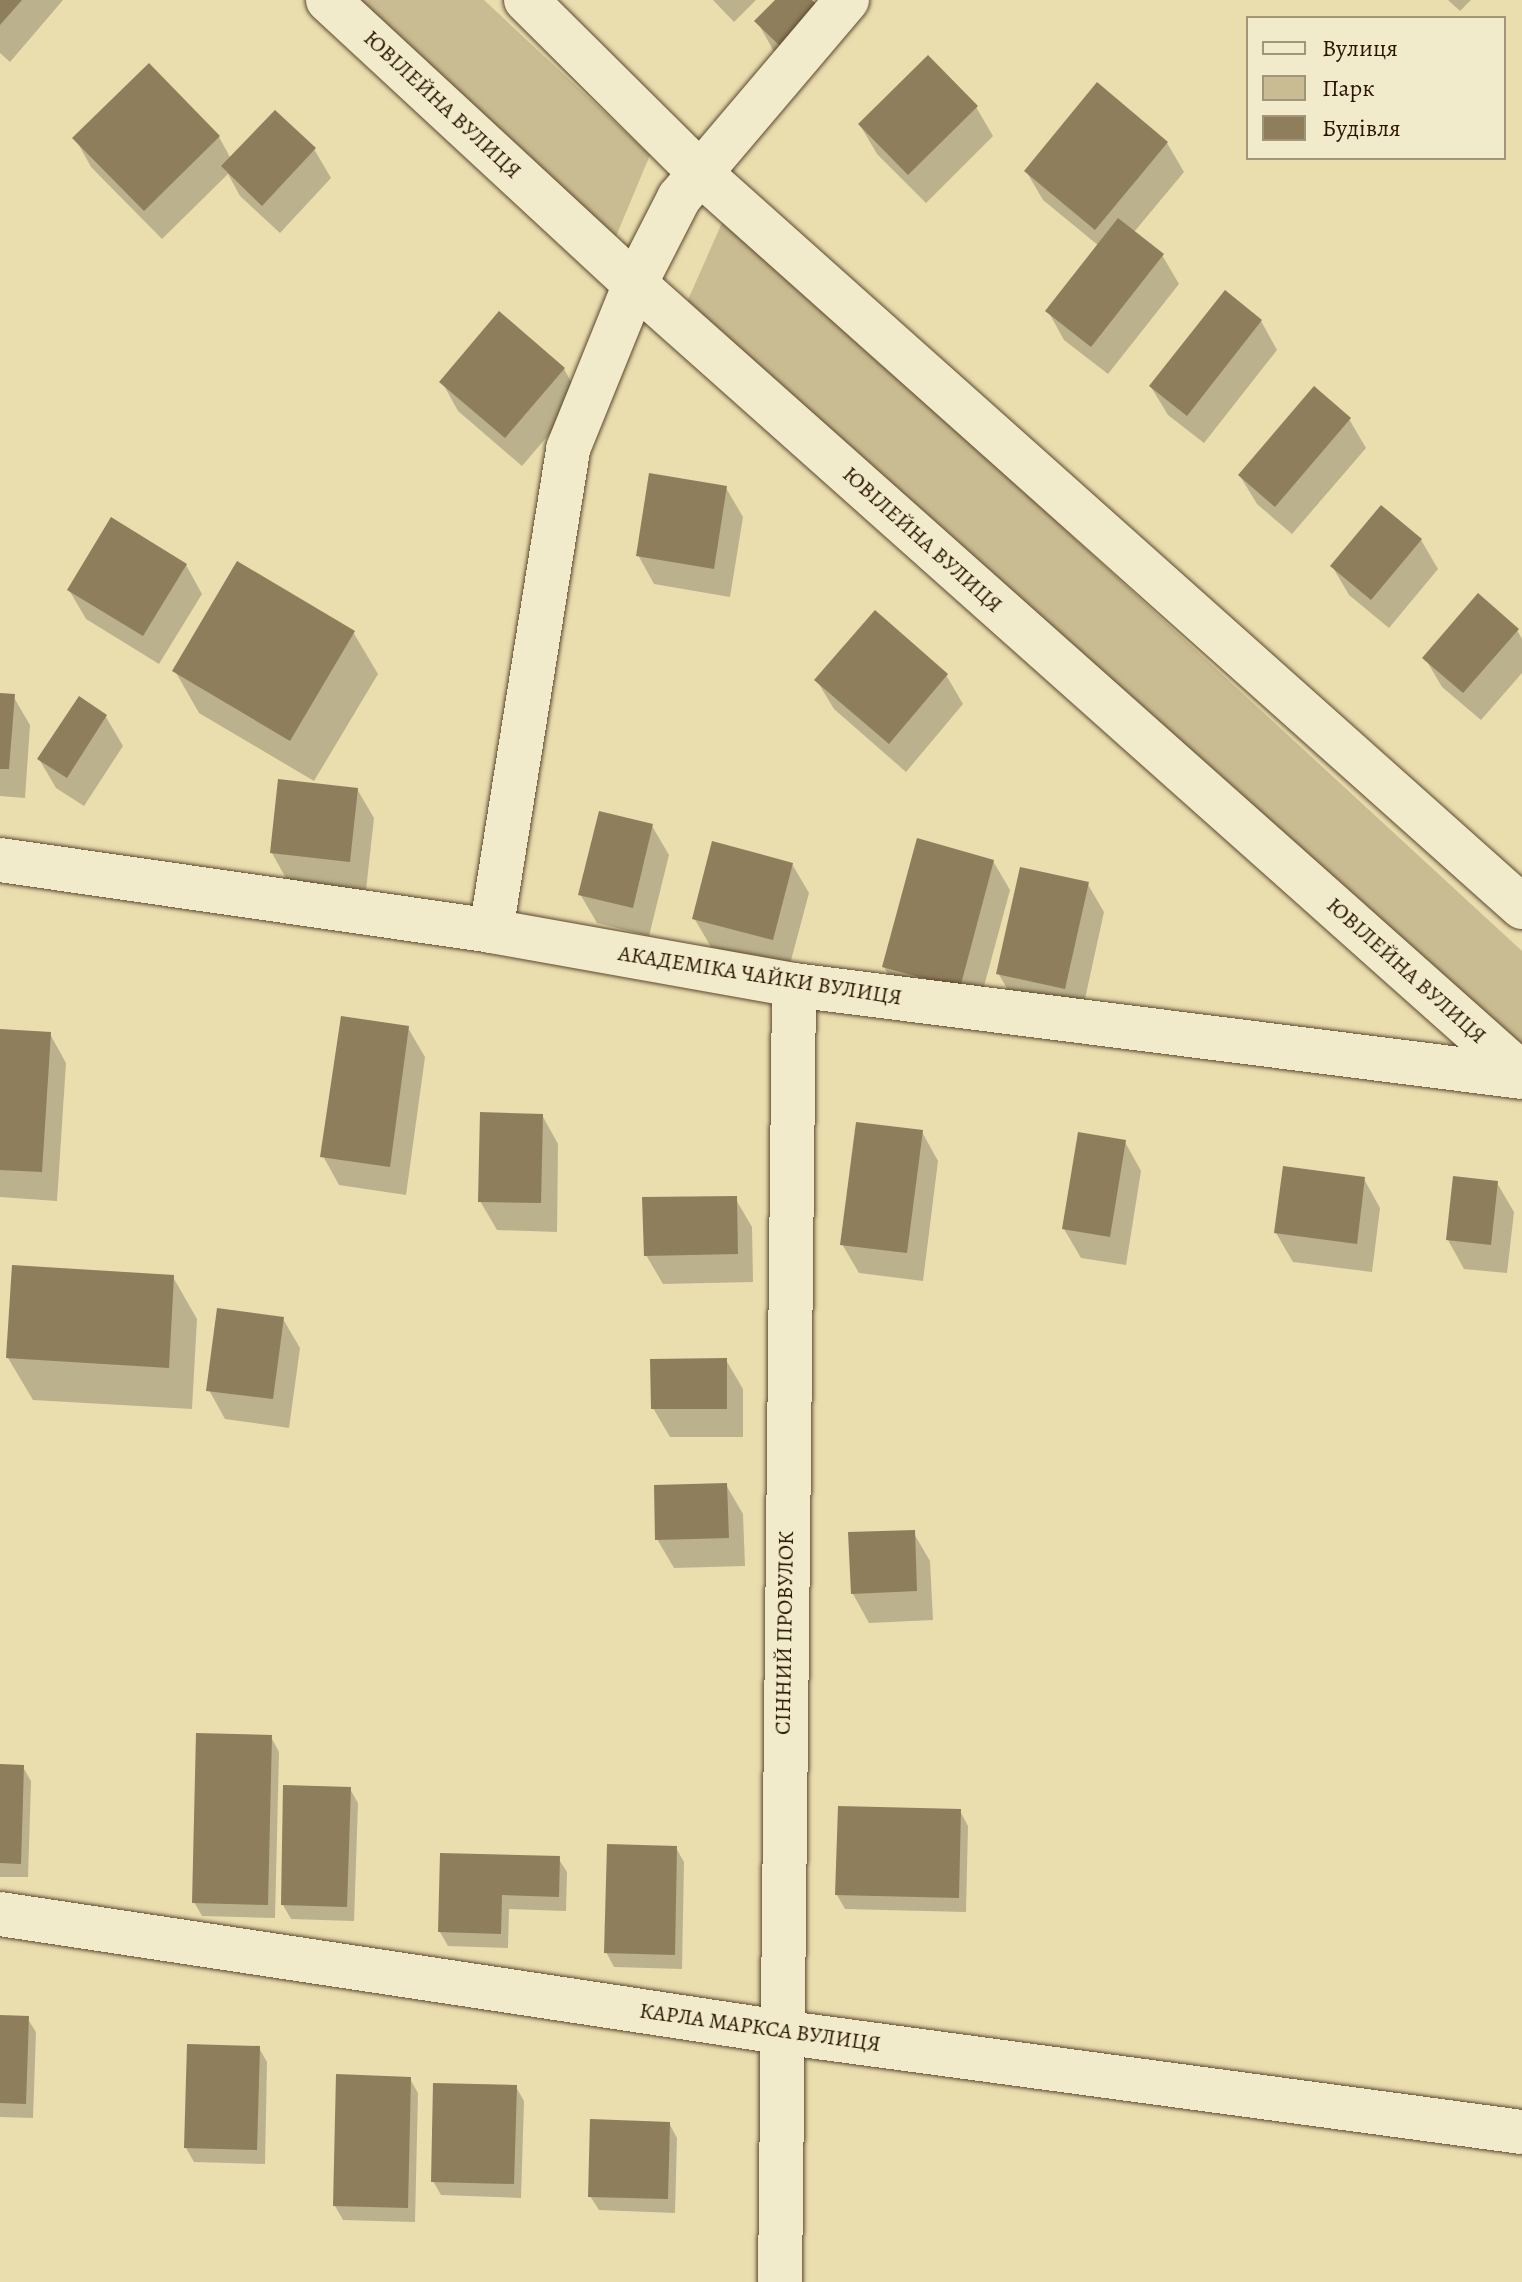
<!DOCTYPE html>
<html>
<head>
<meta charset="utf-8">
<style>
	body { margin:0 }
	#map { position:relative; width:1522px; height:2282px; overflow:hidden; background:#eadeaf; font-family:Alegreya,serif }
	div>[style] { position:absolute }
	.green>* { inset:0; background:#cabc92 }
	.shadow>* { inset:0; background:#0003 }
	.building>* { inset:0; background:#8f7e5c }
	.roads { filter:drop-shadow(0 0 2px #5c482e) drop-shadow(0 0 2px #5c482e) }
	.minor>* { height:44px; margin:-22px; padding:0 22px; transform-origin:22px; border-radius:22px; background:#f1eacb }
	.tertiary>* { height:44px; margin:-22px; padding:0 22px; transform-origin:22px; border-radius:22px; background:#f1eacb }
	span { translate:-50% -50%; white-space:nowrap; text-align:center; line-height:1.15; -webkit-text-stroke:8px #f1eacb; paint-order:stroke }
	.street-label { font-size:22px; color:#2c1603 }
	.legend { position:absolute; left:1246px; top:16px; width:260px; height:144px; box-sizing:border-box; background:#f1eacb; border:2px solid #a2957b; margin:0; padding:10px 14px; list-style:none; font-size:24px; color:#2c1603 }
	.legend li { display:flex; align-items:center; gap:16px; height:40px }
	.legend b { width:40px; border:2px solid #a2957b }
</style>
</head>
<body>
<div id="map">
	<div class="green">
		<div style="clip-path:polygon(345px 0,484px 0,650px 155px,612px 246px)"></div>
		<div style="clip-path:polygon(725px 216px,1522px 951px,1522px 1061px,687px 302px)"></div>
	</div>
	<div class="shadow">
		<div style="clip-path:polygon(0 0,63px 0,10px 62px,0 53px)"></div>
		<div style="clip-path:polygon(713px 0,756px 0,734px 22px)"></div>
		<div style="clip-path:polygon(778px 0,809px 0,800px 76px,773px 50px,757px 21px)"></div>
		<div style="clip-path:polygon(1448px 0,1471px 0,1460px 11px)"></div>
		<div style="clip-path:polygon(149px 66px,219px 137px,231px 159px,314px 149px,331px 178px,280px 233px,240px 196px,228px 174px,162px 239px,91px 167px,75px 138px)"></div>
		<div style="clip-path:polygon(976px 107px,993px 136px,926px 203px,877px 154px,860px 125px)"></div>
		<div style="clip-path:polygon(1167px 143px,1184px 172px,1134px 232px,1162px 255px,1179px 284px,1108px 374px,1064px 340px,1048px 311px,1099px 246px,1043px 200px,1026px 171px)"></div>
		<div style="clip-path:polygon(1261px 321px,1277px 350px,1204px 443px,1168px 415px,1151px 387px)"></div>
		<div style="clip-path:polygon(564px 369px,580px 398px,522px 466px,458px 411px,442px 382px)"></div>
		<div style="clip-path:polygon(1349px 419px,1366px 448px,1292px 534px,1257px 504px,1240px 476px)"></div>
		<div style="clip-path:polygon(726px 488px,743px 517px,730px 597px,654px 584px,638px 555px)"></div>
		<div style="clip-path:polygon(1421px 540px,1438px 569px,1389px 628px,1349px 595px,1332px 566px)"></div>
		<div style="clip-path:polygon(186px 565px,202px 594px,159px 664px,86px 619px,69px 590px)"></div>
		<div style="clip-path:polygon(1517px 630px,1522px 639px,1522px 673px,1481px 720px,1442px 687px,1425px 658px)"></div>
		<div style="clip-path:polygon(353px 632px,378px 674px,314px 781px,199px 713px,175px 671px)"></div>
		<div style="clip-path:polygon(946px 675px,963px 704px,906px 772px,834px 709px,817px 681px)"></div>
		<div style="clip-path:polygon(0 695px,13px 696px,30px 725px,25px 798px,0 796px)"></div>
		<div style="clip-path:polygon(79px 699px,106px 717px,123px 746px,84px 806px,56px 788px,39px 759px)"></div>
		<div style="clip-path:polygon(357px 789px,374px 818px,366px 890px,288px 882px,272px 853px)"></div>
		<div style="clip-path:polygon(652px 826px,669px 855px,649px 936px,597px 923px,580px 894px)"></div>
		<div style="clip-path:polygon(993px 861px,1010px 890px,976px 1016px,901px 996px,884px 967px)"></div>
		<div style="clip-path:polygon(792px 864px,809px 893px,789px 968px,711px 947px,694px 918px)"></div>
		<div style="clip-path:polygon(1087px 883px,1104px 912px,1081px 1017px,1015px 1002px,998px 973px)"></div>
		<div style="clip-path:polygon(408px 1028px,425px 1057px,406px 1195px,339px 1185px,323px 1156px)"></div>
		<div style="clip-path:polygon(0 1031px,50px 1034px,66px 1063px,57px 1201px,0 1197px)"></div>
		<div style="clip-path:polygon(542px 1115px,558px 1144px,557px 1232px,497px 1230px,480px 1201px)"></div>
		<div style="clip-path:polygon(922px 1132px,938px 1161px,923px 1281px,859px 1273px,842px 1244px)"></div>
		<div style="clip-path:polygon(1125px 1142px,1141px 1171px,1126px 1265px,1081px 1258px,1064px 1229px)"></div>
		<div style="clip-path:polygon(1364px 1179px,1380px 1208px,1372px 1272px,1293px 1262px,1276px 1233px)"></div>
		<div style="clip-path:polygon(1497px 1183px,1514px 1212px,1507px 1273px,1464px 1269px,1448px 1240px)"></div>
		<div style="clip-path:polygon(735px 1198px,752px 1227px,753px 1282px,663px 1284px,646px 1255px)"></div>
		<div style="clip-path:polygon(173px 1277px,197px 1319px,192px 1409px,33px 1400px,8px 1358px)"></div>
		<div style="clip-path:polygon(283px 1319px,300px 1348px,289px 1428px,225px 1419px,209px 1390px)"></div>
		<div style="clip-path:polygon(726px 1360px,743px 1389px,743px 1437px,670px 1437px,653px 1408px)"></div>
		<div style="clip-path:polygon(726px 1485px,743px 1514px,745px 1566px,674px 1568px,657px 1539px)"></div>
		<div style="clip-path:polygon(913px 1532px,930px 1561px,933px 1620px,869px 1623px,853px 1594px)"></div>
		<div style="clip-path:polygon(271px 1737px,279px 1752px,275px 1918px,202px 1916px,194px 1902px)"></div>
		<div style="clip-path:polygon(0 1766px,23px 1767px,31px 1781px,28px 1877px,0 1877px)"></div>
		<div style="clip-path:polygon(350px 1789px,358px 1803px,354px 1921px,291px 1919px,283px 1905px)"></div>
		<div style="clip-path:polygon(960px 1811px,968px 1826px,966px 1912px,845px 1909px,837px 1895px)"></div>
		<div style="clip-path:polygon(676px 1848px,684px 1862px,682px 1969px,614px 1967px,606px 1952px)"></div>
		<div style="clip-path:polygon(558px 1858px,567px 1872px,566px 1911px,509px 1909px,508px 1948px,448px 1946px,440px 1932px)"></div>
		<div style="clip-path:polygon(0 2017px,27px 2018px,36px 2032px,33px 2118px,0 2117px)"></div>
		<div style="clip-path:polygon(259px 2048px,267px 2062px,265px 2164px,194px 2162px,186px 2148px)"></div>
		<div style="clip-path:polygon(410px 2079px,418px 2093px,415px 2222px,343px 2220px,335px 2206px)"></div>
		<div style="clip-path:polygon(516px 2087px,524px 2101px,521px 2198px,441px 2195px,433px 2181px)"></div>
		<div style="clip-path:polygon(669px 2123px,677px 2138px,675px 2213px,599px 2210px,590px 2196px)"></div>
	</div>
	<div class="building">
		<div style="clip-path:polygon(0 0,22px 0,0 25px)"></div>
		<div style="clip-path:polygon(775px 0,812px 0,821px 9px,782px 48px,754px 21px)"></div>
		<div style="clip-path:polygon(928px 55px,978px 106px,908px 175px,858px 124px)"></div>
		<div style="clip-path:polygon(149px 63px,220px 136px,144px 211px,72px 138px)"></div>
		<div style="clip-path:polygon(1097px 82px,1168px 142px,1095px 230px,1024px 171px)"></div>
		<div style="clip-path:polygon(275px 110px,316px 148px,262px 206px,221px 166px)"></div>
		<div style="clip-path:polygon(1118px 218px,1164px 254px,1091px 347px,1045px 311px)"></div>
		<div style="clip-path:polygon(1225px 290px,1262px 320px,1187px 416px,1149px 386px)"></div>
		<div style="clip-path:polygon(499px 311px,565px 368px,505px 438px,439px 382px)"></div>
		<div style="clip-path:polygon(1314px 386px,1351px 418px,1275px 507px,1238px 475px)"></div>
		<div style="clip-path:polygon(649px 473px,727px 486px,714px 569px,636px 556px)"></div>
		<div style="clip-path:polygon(1381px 505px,1422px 539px,1371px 600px,1330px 566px)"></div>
		<div style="clip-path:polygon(111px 517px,187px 564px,143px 636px,67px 590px)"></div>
		<div style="clip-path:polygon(237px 561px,355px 631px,290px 741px,172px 671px)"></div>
		<div style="clip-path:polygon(1478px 593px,1519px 629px,1463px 693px,1422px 658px)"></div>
		<div style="clip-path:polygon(875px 610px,948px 674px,889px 744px,814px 680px)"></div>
		<div style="clip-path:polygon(0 693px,15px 694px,9px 769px,0 769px)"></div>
		<div style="clip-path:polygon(79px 696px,107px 715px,67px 778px,37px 759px)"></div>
		<div style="clip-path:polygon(278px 779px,358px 788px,350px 862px,270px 853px)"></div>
		<div style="clip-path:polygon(599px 811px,653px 824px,633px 908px,578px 895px)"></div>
		<div style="clip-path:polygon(917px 838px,994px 860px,960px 988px,882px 967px)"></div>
		<div style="clip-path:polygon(712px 841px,793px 863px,773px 940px,692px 919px)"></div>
		<div style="clip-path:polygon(1020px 867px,1089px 882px,1065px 989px,996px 974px)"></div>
		<div style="clip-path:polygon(341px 1016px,409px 1026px,390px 1167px,320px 1157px)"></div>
		<div style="clip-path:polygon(0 1029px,51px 1032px,42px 1172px,0 1170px)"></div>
		<div style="clip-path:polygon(480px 1112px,543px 1114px,541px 1203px,478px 1202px)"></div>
		<div style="clip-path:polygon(856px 1122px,923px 1130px,907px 1253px,840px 1245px)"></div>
		<div style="clip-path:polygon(1078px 1132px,1126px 1140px,1110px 1237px,1062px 1229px)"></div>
		<div style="clip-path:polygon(1283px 1166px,1365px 1177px,1357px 1244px,1274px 1233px)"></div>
		<div style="clip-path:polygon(1453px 1176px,1498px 1181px,1491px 1245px,1446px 1240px)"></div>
		<div style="clip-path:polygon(737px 1196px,738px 1254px,644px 1256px,642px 1197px)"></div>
		<div style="clip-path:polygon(12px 1265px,174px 1275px,169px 1368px,6px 1358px)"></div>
		<div style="clip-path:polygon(217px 1308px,284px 1317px,273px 1399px,206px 1391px)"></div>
		<div style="clip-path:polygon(727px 1358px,727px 1409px,651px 1409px,650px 1359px)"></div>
		<div style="clip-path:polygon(727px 1483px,729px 1538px,655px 1540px,654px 1485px)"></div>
		<div style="clip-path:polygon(915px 1530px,917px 1591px,851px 1594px,848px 1532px)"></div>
		<div style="clip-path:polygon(196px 1733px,272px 1735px,268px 1905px,192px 1903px)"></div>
		<div style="clip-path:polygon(0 1764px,24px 1765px,21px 1864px,0 1863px)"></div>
		<div style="clip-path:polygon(283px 1785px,351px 1787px,347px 1907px,281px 1905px)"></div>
		<div style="clip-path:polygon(838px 1806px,961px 1809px,959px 1898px,835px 1895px)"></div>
		<div style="clip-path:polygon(607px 1844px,677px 1846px,675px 1955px,604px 1953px)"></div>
		<div style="clip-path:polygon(440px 1853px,560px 1856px,559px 1897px,502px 1895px,501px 1934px,438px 1932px)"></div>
		<div style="clip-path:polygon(0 2015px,29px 2016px,26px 2104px,0 2103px)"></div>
		<div style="clip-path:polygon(187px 2044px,260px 2046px,257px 2150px,184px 2148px)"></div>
		<div style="clip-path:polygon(336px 2074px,411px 2077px,408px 2208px,333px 2206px)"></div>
		<div style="clip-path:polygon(433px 2083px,517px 2085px,514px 2184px,431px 2182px)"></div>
		<div style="clip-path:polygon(590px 2119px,670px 2122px,668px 2199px,588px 2197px)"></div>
	</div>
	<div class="roads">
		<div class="minor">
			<div style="left:0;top:860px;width:496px;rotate:8.2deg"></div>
			<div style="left:491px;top:931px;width:308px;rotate:10.1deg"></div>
			<div style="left:794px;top:985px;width:734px;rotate:7.2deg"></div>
			<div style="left:491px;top:931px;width:488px;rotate:-80.9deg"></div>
			<div style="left:568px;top:449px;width:178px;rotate:-67.9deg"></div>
			<div style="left:635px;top:284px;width:97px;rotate:-62.9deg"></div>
			<div style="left:679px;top:198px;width:260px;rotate:-49.7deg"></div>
			<div style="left:0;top:1914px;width:789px;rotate:8.6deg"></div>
			<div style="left:780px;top:2032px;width:749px;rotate:7.68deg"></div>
			<div style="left:780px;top:2282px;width:1297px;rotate:-89.38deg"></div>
		</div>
		<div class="tertiary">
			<div style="left:328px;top:0;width:418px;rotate:42.8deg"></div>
			<div style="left:635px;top:284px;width:1188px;rotate:41.69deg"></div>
			<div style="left:526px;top:0;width:245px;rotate:44.8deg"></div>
			<div style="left:700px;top:173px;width:1102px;rotate:41.76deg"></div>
		</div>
	</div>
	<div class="street-label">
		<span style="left:442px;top:105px;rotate:43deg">ЮВІЛЕЙНА ВУЛИЦЯ</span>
		<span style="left:922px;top:540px;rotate:42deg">ЮВІЛЕЙНА ВУЛИЦЯ</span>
		<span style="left:1406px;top:971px;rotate:42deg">ЮВІЛЕЙНА ВУЛИЦЯ</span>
		<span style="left:760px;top:976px;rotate:9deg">АКАДЕМІКА ЧАЙКИ ВУЛИЦЯ</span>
		<span style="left:785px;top:1633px;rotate:-89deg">СІННИЙ ПРОВУЛОК</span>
		<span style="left:760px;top:2028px;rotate:8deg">КАРЛА МАРКСА ВУЛИЦЯ</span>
	</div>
	<ul class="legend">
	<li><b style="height:10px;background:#f1eacb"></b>Вулиця</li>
	<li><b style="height:22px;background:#cabc92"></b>Парк</li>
	<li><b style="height:22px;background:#8f7e5c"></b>Будівля</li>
	</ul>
</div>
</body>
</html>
